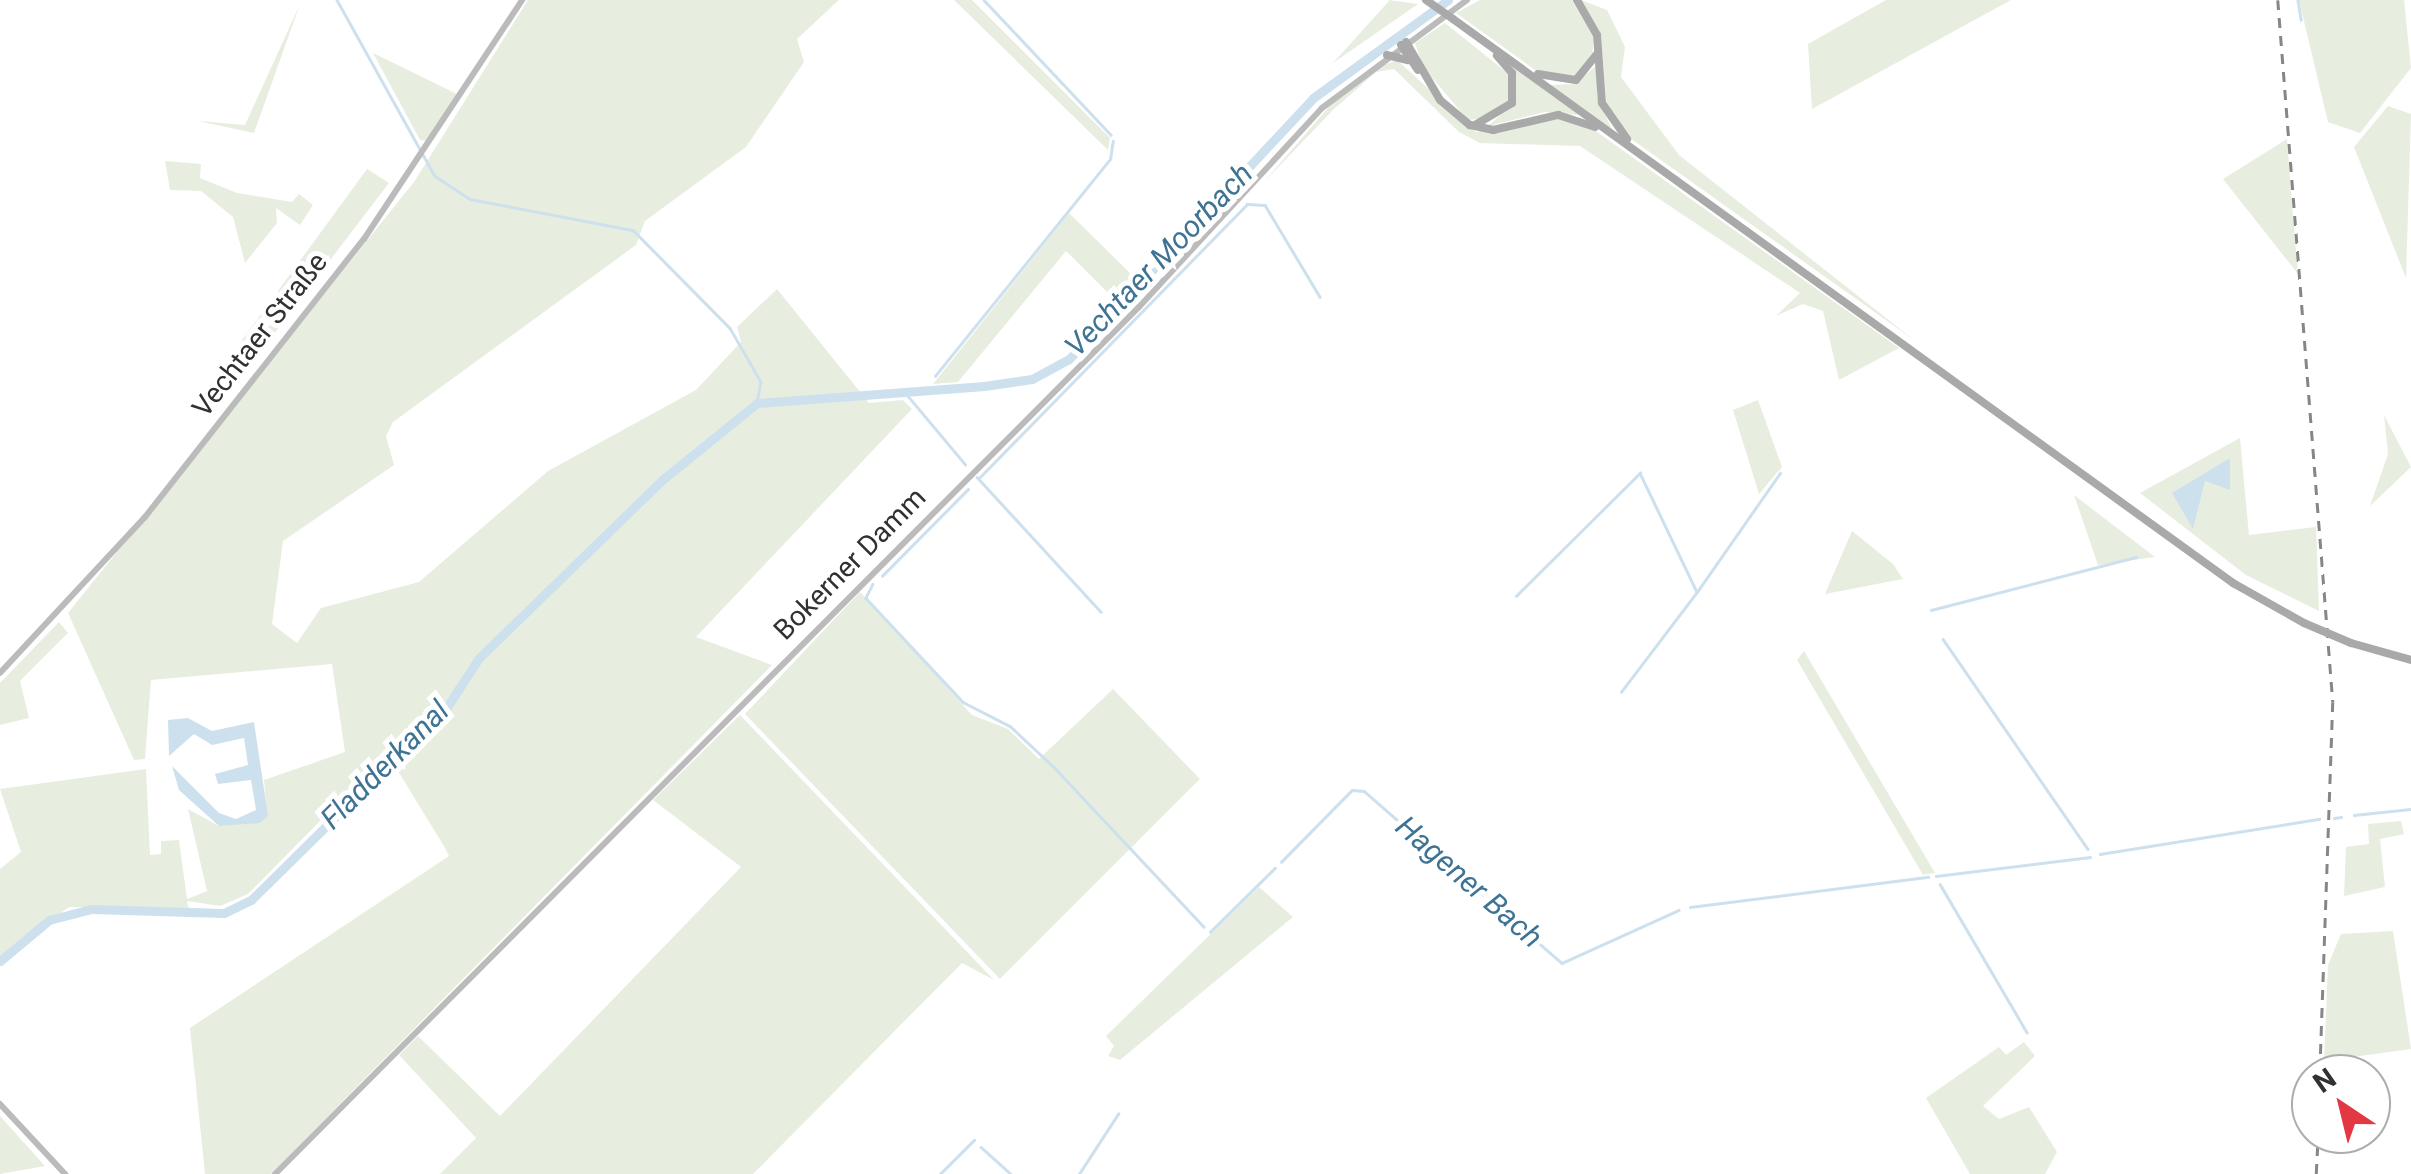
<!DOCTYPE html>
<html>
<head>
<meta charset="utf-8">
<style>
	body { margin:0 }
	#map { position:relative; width:2411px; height:1174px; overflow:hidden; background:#fff; font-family:Roboto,sans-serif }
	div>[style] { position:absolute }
	.green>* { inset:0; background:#e7eee0 }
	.water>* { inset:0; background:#cde0ed }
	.stream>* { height:2.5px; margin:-1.25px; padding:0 1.25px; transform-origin:1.25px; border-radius:1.25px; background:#cde0ed }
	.river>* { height:9px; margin:-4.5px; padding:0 4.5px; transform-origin:4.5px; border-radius:4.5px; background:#cde0ed }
	.secondary>* { height:6px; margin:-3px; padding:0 3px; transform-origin:3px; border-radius:3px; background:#bbb }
	.primary>* { height:8px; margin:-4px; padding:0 4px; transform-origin:4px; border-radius:4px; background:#a9a9a9 }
	.rail>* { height:2.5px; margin-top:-1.25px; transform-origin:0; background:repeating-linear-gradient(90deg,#868686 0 10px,transparent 0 18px) }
	.primary-bridge>* { height:8px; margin:-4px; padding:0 4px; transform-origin:4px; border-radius:4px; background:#a9a9a9 }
	span { translate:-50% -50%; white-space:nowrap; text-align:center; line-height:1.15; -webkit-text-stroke:10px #fff; paint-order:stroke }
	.street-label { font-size:28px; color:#313131 }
	.water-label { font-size:30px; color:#3f7394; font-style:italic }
	.north { position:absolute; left:2291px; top:1054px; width:100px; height:100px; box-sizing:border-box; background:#fff; border:2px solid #adadad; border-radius:50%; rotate:325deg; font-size:28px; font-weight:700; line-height:40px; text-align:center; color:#313131 }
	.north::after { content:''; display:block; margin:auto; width:35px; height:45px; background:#e43744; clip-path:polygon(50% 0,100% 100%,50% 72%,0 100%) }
</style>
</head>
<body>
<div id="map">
	<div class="green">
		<div style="clip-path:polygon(528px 0,839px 0,797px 39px,804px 62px,746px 147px,645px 221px,636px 245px,393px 422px,386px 436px,394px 465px,283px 541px,272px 624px,297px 643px,321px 608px,419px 582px,548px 471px,696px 390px,741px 342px,737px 327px,777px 289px,869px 403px,903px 400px,912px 409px,696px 637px,772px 665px,271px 1174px,205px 1174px,190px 1028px,449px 856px,445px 848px,387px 753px,248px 894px,220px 906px,187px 901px,189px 909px,69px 907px,0 956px,0 869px,21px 852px,0 789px,146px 769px,150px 855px,161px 854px,161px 841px,179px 840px,187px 899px,207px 891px,188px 809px,219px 826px,267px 816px,264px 780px,345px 752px,332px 664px,151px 680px,145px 759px,134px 760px,68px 613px,414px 182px)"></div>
		<div style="clip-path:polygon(954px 0,972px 0,1110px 138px,1108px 150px)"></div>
		<div style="clip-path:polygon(1389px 0,1418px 4px,1333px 63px,1389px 1px)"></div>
		<div style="clip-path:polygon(1480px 0,1572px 0,1594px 37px,1592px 60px,1573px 77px,1538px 72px,1456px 13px)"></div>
		<div style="clip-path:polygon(1581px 0,1607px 10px,1625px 47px,1621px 77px,1679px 155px,1914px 340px,1627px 136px,1607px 109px,1601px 36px)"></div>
		<div style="clip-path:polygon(1886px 0,2011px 0,1812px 109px,1808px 44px)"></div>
		<div style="clip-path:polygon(2299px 0,2404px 0,2411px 68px,2360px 133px,2328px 122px)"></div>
		<div style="clip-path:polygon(300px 4px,254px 133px,198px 121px,245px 125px)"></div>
		<div style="clip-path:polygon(1445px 23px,1510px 75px,1511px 97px,1496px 117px,1468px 120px,1423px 67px,1415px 43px)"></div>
		<div style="clip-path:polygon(373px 53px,459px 95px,430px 141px,420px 140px)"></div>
		<div style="clip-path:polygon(1397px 60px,1476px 132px,1562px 118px,1586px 124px,1899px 348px,1839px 380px,1823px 311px,1803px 304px,1776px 316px,1800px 293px,1580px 146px,1480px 143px,1459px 132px,1394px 69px,1376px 72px,1333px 110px,1264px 182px,1334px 101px,1376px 68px)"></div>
		<div style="clip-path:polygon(1598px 64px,1597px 96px,1612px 130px,1550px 85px,1575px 84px)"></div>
		<div style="clip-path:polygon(1511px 65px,1579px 114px,1578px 115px,1545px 112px,1488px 126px,1516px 101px)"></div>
		<div style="clip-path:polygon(2388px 106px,2411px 114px,2406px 278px,2354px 147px)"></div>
		<div style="clip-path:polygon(2287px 139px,2292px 203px,2298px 274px,2223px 179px)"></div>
		<div style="clip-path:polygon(165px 161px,201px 164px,200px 178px,237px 193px,292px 202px,299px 194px,313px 205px,300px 225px,276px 208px,277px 223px,245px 263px,233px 217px,201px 191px,170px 190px)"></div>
		<div style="clip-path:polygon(367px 169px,389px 183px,221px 403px,210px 384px)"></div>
		<div style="clip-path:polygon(1069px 213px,1133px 276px,1173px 248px,1118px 303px,1066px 251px,958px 382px,933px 384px)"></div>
		<div style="clip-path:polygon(1758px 400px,1782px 467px,1759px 494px,1733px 410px)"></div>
		<div style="clip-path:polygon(2384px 415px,2411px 467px,2370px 506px,2388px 454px)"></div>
		<div style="clip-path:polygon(2240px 438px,2249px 535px,2316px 527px,2319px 611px,2246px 575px,2140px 493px)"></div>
		<div style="clip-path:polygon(2074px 495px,2155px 557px,2098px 565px)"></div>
		<div style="clip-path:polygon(1852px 531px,1893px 564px,1903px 579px,1825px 594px)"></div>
		<div style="clip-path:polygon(860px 592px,972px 715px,1008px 729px,1039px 759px,1113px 689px,1200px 779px,1000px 979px,745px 714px)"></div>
		<div style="clip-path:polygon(59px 622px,68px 633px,20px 681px,29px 718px,0 725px,0 683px)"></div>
		<div style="clip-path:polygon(1804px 651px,1935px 873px,1923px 875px,1797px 660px)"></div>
		<div style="clip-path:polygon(740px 715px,994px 980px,962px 963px,753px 1174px,440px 1174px,476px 1138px,399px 1055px,418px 1036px,500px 1116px,741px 867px,653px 800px)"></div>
		<div style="clip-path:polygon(2401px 821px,2404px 834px,2380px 839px,2385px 887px,2344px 896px,2346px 847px,2369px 844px,2368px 824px)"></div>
		<div style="clip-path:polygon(1259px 887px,1293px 917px,1120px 1060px,1108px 1056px,1114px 1046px,1106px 1036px)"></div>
		<div style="clip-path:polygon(2393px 931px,2411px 1049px,2324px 1061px,2328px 965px,2341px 934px)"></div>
		<div style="clip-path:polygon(2024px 1042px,2035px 1056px,1983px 1106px,1999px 1119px,2029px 1107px,2057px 1152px,2045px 1174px,1970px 1174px,1926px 1098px,1999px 1047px,2006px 1055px)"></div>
		<div style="clip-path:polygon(0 1116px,45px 1166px,0 1174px)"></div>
	</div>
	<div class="water">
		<div style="clip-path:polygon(2230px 458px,2230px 490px,2205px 481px,2193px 529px,2172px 493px)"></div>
		<div style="clip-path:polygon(188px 718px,212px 731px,254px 722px,268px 816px,260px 823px,219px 826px,179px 790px,172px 766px,219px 813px,236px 819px,256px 810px,251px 780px,218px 784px,215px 774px,248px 765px,244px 738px,212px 745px,194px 734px,169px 756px,168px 720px)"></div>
	</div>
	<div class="stream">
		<div style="left:337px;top:0;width:201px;rotate:60.9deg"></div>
		<div style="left:435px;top:176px;width:42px;rotate:33.3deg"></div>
		<div style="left:470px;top:199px;width:166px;rotate:10.8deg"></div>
		<div style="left:633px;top:230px;width:138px;rotate:45.3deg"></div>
		<div style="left:730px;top:328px;width:62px;rotate:60.1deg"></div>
		<div style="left:761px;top:382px;width:21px;rotate:101deg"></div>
		<div style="left:984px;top:0;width:185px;rotate:46.7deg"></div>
		<div style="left:2298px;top:0;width:20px;rotate:81deg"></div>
		<div style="left:935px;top:376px;width:279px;rotate:-51.1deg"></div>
		<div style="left:1110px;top:159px;width:18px;rotate:-81deg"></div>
		<div style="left:903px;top:390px;width:97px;rotate:50deg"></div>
		<div style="left:977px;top:477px;width:183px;rotate:47.4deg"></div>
		<div style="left:978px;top:479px;width:385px;rotate:-45.6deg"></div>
		<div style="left:1247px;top:204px;width:18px;rotate:3deg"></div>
		<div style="left:1265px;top:205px;width:107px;rotate:59.1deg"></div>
		<div style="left:882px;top:576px;width:122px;rotate:-45.3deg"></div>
		<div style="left:873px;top:584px;width:16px;rotate:117deg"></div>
		<div style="left:866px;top:598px;width:142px;rotate:47deg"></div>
		<div style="left:963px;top:702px;width:53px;rotate:27.1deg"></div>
		<div style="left:1010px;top:726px;width:60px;rotate:43deg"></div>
		<div style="left:1054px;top:767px;width:219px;rotate:46.8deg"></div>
		<div style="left:1516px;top:596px;width:175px;rotate:-44.8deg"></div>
		<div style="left:1640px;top:473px;width:132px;rotate:64.4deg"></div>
		<div style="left:1697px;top:592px;width:145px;rotate:-55.1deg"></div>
		<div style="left:1931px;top:610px;width:212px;rotate:-14.5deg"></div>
		<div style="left:1943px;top:639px;width:255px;rotate:55.4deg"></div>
		<div style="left:1621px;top:692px;width:126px;rotate:-52.8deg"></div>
		<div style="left:2354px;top:815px;width:57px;rotate:-6deg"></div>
		<div style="left:2334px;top:818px;width:7px;rotate:-8deg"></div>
		<div style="left:2100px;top:854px;width:222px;rotate:-9.1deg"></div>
		<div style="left:1281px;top:862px;width:101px;rotate:-45.4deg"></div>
		<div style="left:1352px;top:790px;width:12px;rotate:5deg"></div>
		<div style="left:1364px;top:791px;width:262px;rotate:41deg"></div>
		<div style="left:1562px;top:963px;width:128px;rotate:-24.4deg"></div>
		<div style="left:1936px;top:876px;width:155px;rotate:-7deg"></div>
		<div style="left:1940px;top:884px;width:172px;rotate:59.6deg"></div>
		<div style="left:1690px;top:907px;width:240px;rotate:-7.2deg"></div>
		<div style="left:1210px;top:932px;width:91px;rotate:-44.6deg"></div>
		<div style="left:981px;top:1147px;width:40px;rotate:42deg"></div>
		<div style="left:940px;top:1174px;width:48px;rotate:-45deg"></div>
		<div style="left:1079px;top:1174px;width:72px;rotate:-57deg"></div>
	</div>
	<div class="river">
		<div style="left:0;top:961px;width:64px;rotate:-39.9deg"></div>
		<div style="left:49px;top:920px;width:43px;rotate:-14.7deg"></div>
		<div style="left:91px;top:909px;width:133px;rotate:1.7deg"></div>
		<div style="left:224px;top:913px;width:30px;rotate:-26deg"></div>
		<div style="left:251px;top:900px;width:275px;rotate:-44.6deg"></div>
		<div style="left:447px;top:707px;width:59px;rotate:-56.9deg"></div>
		<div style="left:479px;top:658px;width:255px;rotate:-44.2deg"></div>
		<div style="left:662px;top:480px;width:122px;rotate:-39deg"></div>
		<div style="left:757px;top:403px;width:228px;rotate:-4.3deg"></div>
		<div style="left:984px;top:386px;width:49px;rotate:-8.3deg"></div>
		<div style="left:1032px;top:379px;width:42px;rotate:-28.4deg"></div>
		<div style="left:1069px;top:359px;width:357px;rotate:-46.9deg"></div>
		<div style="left:1313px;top:98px;width:167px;rotate:-36deg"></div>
	</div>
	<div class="secondary">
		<div style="left:0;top:673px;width:213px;rotate:-47.1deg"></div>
		<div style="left:145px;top:517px;width:354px;rotate:-51.8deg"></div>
		<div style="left:364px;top:239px;width:287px;rotate:-56.5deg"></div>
		<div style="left:0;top:1104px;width:96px;rotate:47.1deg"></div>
		<div style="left:275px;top:1174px;width:1224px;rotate:-45.1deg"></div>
		<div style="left:1139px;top:307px;width:270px;rotate:-47.4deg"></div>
		<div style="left:1322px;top:108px;width:181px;rotate:-36.7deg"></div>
	</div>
	<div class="primary">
		<div style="left:1577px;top:0;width:40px;rotate:60.3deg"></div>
		<div style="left:1597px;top:35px;width:68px;rotate:85.8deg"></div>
		<div style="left:1602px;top:103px;width:44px;rotate:55.2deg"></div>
		<div style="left:1453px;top:19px;width:963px;rotate:35.87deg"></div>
		<div style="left:2233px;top:583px;width:81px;rotate:29.4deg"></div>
		<div style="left:1406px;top:42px;width:67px;rotate:59.6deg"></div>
		<div style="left:1440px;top:100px;width:39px;rotate:40deg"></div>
		<div style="left:1470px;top:125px;width:24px;rotate:12deg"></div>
		<div style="left:1493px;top:130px;width:67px;rotate:-13deg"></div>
		<div style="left:1558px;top:115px;width:39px;rotate:18deg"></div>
		<div style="left:1401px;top:45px;width:30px;rotate:56deg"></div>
		<div style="left:1387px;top:55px;width:21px;rotate:14deg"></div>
		<div style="left:1538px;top:74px;width:38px;rotate:9deg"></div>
		<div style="left:1576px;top:80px;width:35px;rotate:-51deg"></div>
		<div style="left:1475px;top:125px;width:43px;rotate:-30.7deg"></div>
		<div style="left:1512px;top:103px;width:30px;rotate:-90deg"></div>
		<div style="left:1512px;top:73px;width:23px;rotate:-131deg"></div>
		<div style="left:2351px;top:643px;width:62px;rotate:15.8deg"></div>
	</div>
	<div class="rail">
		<div style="left:2278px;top:0;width:704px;rotate:85.52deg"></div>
		<div style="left:2333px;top:702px;width:372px;rotate:92deg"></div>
		<div style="left:2316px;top:1174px;width:40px;rotate:-87.1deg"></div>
	</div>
	<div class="primary-bridge">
		<div style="left:1426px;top:0;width:33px;rotate:35deg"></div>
		<div style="left:2304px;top:623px;width:51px;rotate:23.1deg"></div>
	</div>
	<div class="street-label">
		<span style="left:260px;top:335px;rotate:-52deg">Vechtaer Straße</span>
		<span style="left:850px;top:564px;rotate:-45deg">Bokerner Damm</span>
	</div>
	<div class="water-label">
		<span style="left:1159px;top:260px;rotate:-46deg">Vechtaer Moorbach</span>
		<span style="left:385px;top:765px;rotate:-45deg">Fladderkanal</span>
		<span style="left:1469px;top:882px;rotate:41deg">Hagener Bach</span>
	</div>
	<div class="north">N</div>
</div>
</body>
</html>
